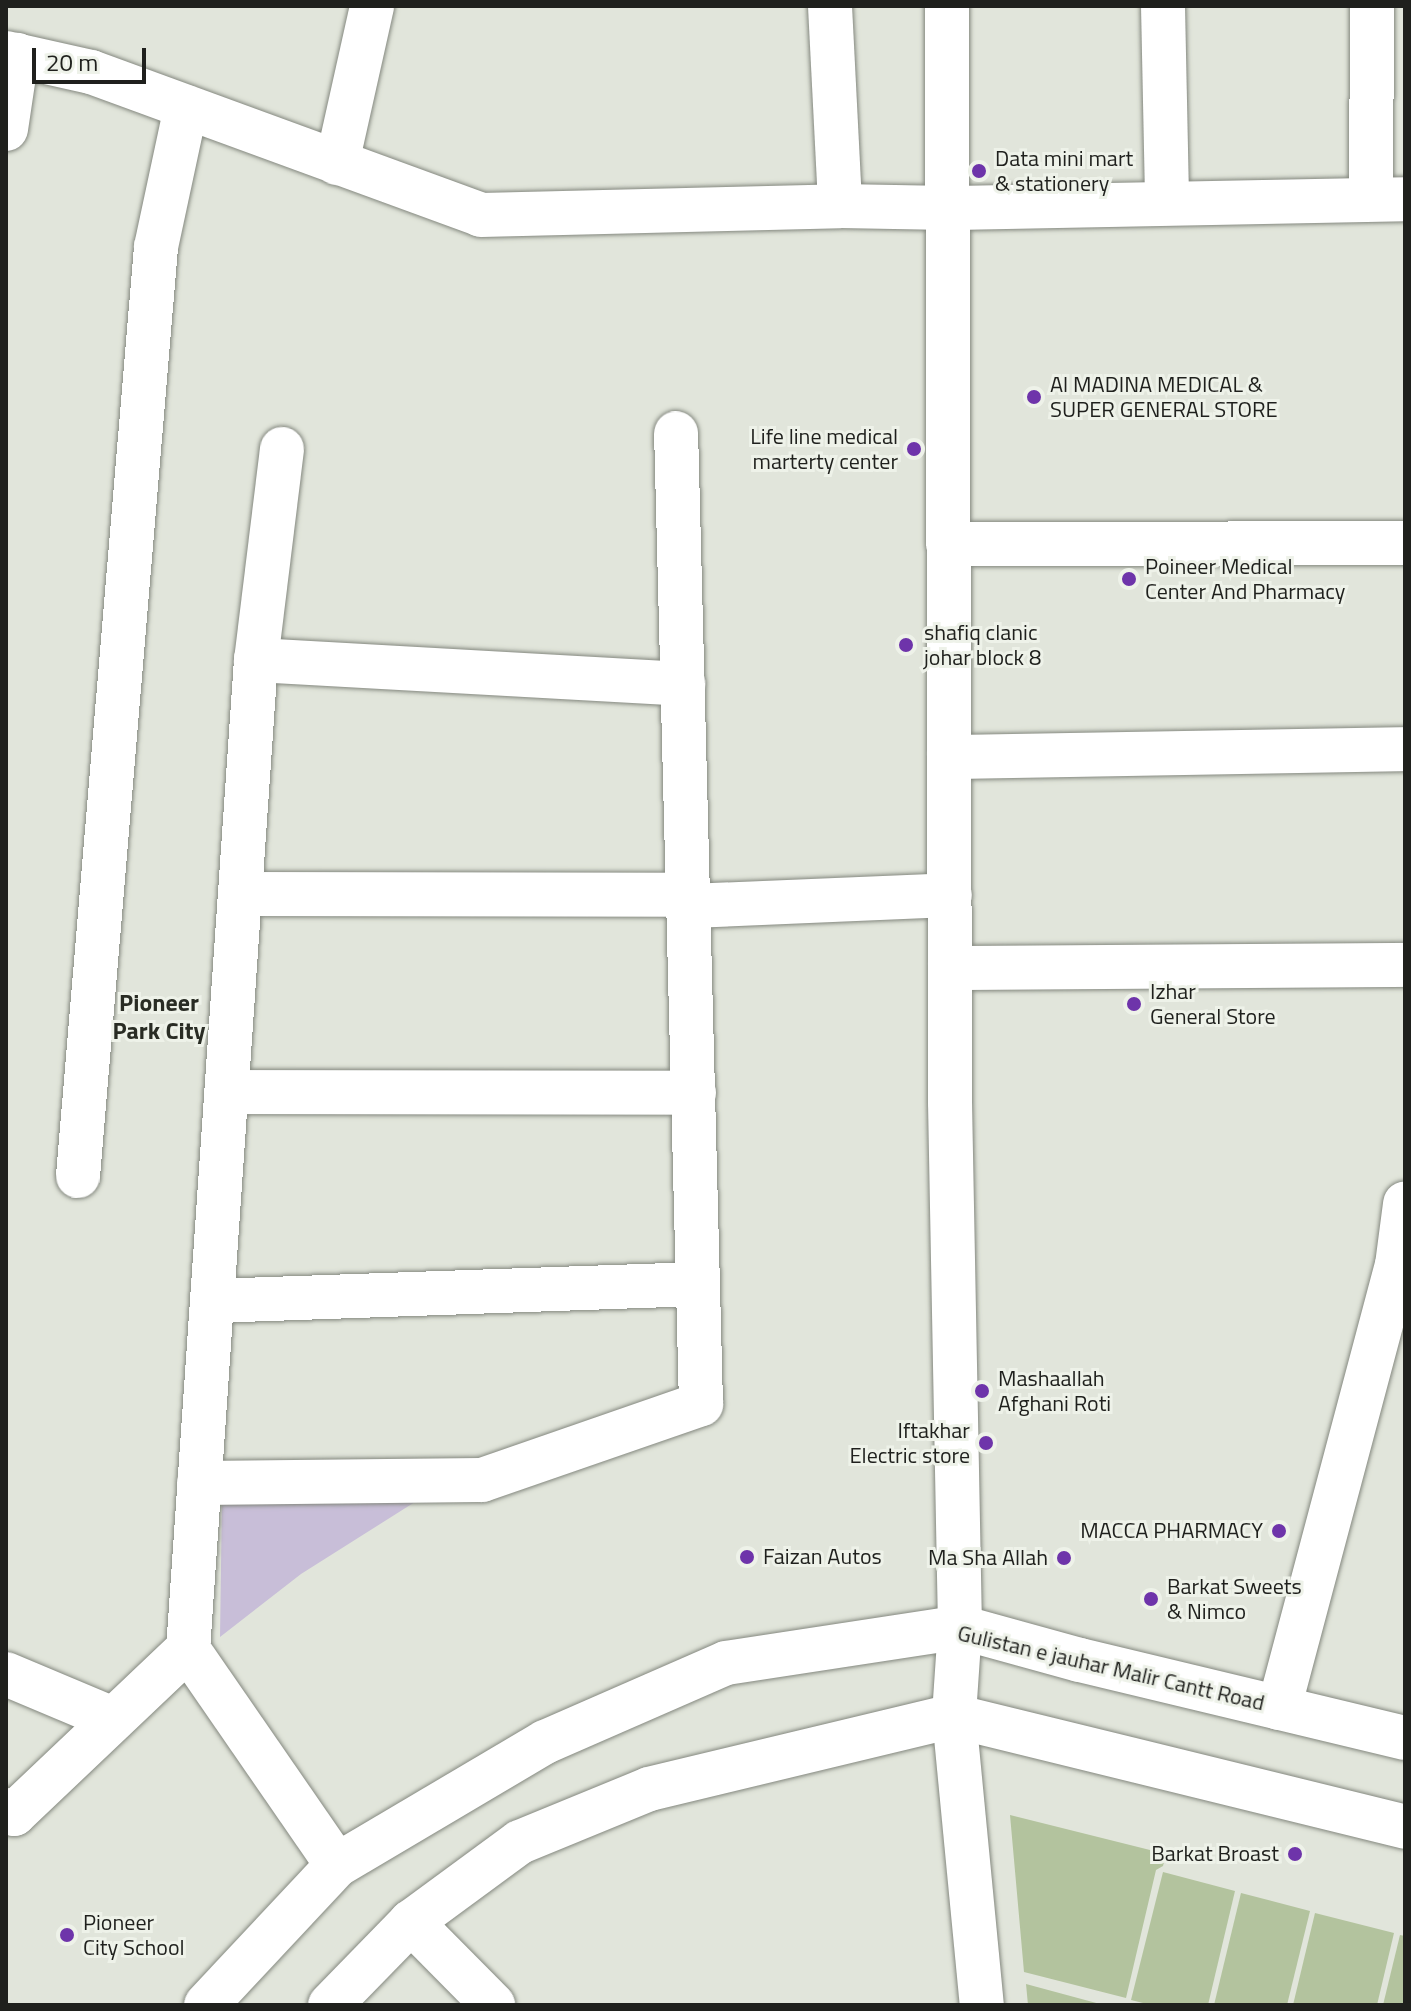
<!DOCTYPE html>
<html>
<head>
<meta charset="utf-8">
<style>
	body { margin:0 }
	#map { position:relative; width:1411px; height:2011px; overflow:hidden; background:#e1e5db; font-family:"Titillium Web",sans-serif }
	div>[style] { position:absolute }
	.green>* { inset:0; background:#c8bed8 }
	.building>* { inset:0; background:#b3c39e }
	.roads { filter:drop-shadow(0 0 2px #84887f) drop-shadow(0 0 2px #84887f) }
	.street>* { height:44px; margin:-22px; padding:0 22px; transform-origin:22px; border-radius:22px; background:#fff }
	.secondary>* { height:44px; margin:-22px; padding:0 22px; transform-origin:22px; border-radius:22px; background:#fff }
	.dots>* { width:22px; height:22px; translate:-50% -50%; box-sizing:border-box; border:4px solid #eef2e9; border-radius:50% }
	span { translate:-50% -50%; white-space:nowrap; text-align:center; line-height:1.15; -webkit-text-stroke:6px #eef2e9; paint-order:stroke }
	.poi-label { font-size:22px; color:#1f201d }
	.left { translate:0 -50%; text-align:left }
	.right { translate:-100% -50%; text-align:right }
	.street-label { font-size:22px; color:#1f201d }
	.neighbourhood-label { font-size:24px; color:#292c24; font-weight:700 }
	.frame { position:absolute; inset:0; border:8px solid #1f201d; pointer-events:none }
	.scale { position:absolute; left:32px; top:48px; width:114px; height:36px; box-sizing:border-box; border:4px solid #1f201d; border-top:0; padding-left:10px; font-size:24px; line-height:28px; white-space:nowrap; color:#1f201d; -webkit-text-stroke:6px #eef2e9; paint-order:stroke }
</style>
</head>
<body>
<div id="map">
	<div class="green">
		<div style="clip-path:polygon(426px 1495px,301px 1574px,220px 1637px,222px 1496px)"></div>
	</div>
	<div class="building">
		<div style="clip-path:polygon(1010px 1815px,1166px 1854px,1163px 1866px,1156px 1870px,1126px 1998px,1024px 1972px)"></div>
		<div style="clip-path:polygon(1163px 1872px,1235px 1891px,1208px 2005px,1151px 2005px,1131px 2000px)"></div>
		<div style="clip-path:polygon(1241px 1893px,1310px 1911px,1287px 2005px,1214px 2005px)"></div>
		<div style="clip-path:polygon(1315px 1913px,1394px 1933px,1377px 2005px,1293px 2005px)"></div>
		<div style="clip-path:polygon(1400px 1935px,1405px 1936px,1405px 2005px,1383px 2005px)"></div>
		<div style="clip-path:polygon(1026px 1984px,1100px 2004px,1100px 2005px,1028px 2005px)"></div>
	</div>
	<div class="roads">
		<div class="street">
			<div style="left:830px;top:6px;width:200px;rotate:87.1deg"></div>
			<div style="left:947px;top:6px;width:1096px;rotate:89.84deg"></div>
			<div style="left:950px;top:1102px;width:525px;rotate:88.91deg"></div>
			<div style="left:960px;top:1627px;width:89px;rotate:93.9deg"></div>
			<div style="left:954px;top:1716px;width:290px;rotate:84.5deg"></div>
			<div style="left:1163px;top:6px;width:197px;rotate:88.8deg"></div>
			<div style="left:6px;top:53px;width:87px;rotate:12.6deg"></div>
			<div style="left:91px;top:72px;width:415px;rotate:20.1deg"></div>
			<div style="left:481px;top:215px;width:359px;rotate:-1.4deg"></div>
			<div style="left:840px;top:206px;width:109px;rotate:1.1deg"></div>
			<div style="left:949px;top:208px;width:456px;rotate:-1.1deg"></div>
			<div style="left:6px;top:129px;width:75px;rotate:-81.5deg"></div>
			<div style="left:337px;top:163px;width:161px;rotate:-77.4deg"></div>
			<div style="left:1371px;top:198px;width:192px;rotate:-89.7deg"></div>
			<div style="left:282px;top:449px;width:213px;rotate:97deg"></div>
			<div style="left:256px;top:660px;width:991px;rotate:93.93deg"></div>
			<div style="left:188px;top:1649px;width:262px;rotate:55.4deg"></div>
			<div style="left:948px;top:544px;width:457px;rotate:-0.1deg"></div>
			<div style="left:256px;top:660px;width:428px;rotate:3.2deg"></div>
			<div style="left:949px;top:757px;width:456px;rotate:-1deg"></div>
			<div style="left:240px;top:894px;width:449px;rotate:0.1deg"></div>
			<div style="left:690px;top:906px;width:260px;rotate:-2.4deg"></div>
			<div style="left:950px;top:968px;width:455px;rotate:-0.4deg"></div>
			<div style="left:227px;top:1092px;width:467px;rotate:0.1deg"></div>
			<div style="left:78px;top:1176px;width:932px;rotate:-85.2deg"></div>
			<div style="left:156px;top:247px;width:143px;rotate:-77.9deg"></div>
			<div style="left:212px;top:1301px;width:486px;rotate:-2deg"></div>
			<div style="left:199px;top:1483px;width:283px;rotate:-0.6deg"></div>
			<div style="left:482px;top:1480px;width:232px;rotate:-19.1deg"></div>
			<div style="left:701px;top:1404px;width:971px;rotate:-91.47deg"></div>
			<div style="left:6px;top:1674px;width:116px;rotate:22.8deg"></div>
			<div style="left:1279px;top:1708px;width:458px;rotate:-75.1deg"></div>
			<div style="left:1397px;top:1265px;width:62px;rotate:-82.5deg"></div>
			<div style="left:6px;top:1810px;width:9px;rotate:27deg"></div>
			<div style="left:14px;top:1814px;width:240px;rotate:-43.5deg"></div>
			<div style="left:411px;top:1922px;width:117px;rotate:45.3deg"></div>
		</div>
		<div class="secondary">
			<div style="left:206px;top:2005px;width:192px;rotate:-46.9deg"></div>
			<div style="left:337px;top:1865px;width:242px;rotate:-30.6deg"></div>
			<div style="left:545px;top:1742px;width:197px;rotate:-23.6deg"></div>
			<div style="left:726px;top:1663px;width:237px;rotate:-8.7deg"></div>
			<div style="left:960px;top:1627px;width:124px;rotate:15.4deg"></div>
			<div style="left:1080px;top:1660px;width:334px;rotate:13.5deg"></div>
			<div style="left:330px;top:2005px;width:116px;rotate:-45.7deg"></div>
			<div style="left:411px;top:1922px;width:135px;rotate:-36.3deg"></div>
			<div style="left:520px;top:1842px;width:139px;rotate:-22.3deg"></div>
			<div style="left:649px;top:1789px;width:314px;rotate:-13.5deg"></div>
			<div style="left:954px;top:1716px;width:464px;rotate:13.8deg"></div>
		</div>
	</div>
	<div class="dots">
		<div style="left:979px;top:171px;background:#6e34aa"></div>
		<div style="left:1034px;top:397px;background:#6e34aa"></div>
		<div style="left:914px;top:449px;background:#6e34aa"></div>
		<div style="left:1129px;top:579px;background:#6e34aa"></div>
		<div style="left:906px;top:645px;background:#6e34aa"></div>
		<div style="left:1134px;top:1004px;background:#6e34aa"></div>
		<div style="left:982px;top:1391px;background:#6e34aa"></div>
		<div style="left:986px;top:1443px;background:#6e34aa"></div>
		<div style="left:1279px;top:1531px;background:#6e34aa"></div>
		<div style="left:747px;top:1557px;background:#6e34aa"></div>
		<div style="left:1064px;top:1558px;background:#6e34aa"></div>
		<div style="left:1151px;top:1599px;background:#6e34aa"></div>
		<div style="left:1295px;top:1854px;background:#6e34aa"></div>
		<div style="left:67px;top:1935px;background:#6e34aa"></div>
	</div>
	<div class="poi-label">
		<span class="left" style="left:995px;top:171px">Data mini mart<br>&amp; stationery</span>
		<span class="left" style="left:1050px;top:397px">Al MADINA MEDICAL &amp;<br>SUPER GENERAL STORE</span>
		<span class="right" style="left:898px;top:449px">Life line medical<br>marterty center</span>
		<span class="left" style="left:1145px;top:579px">Poineer Medical<br>Center And Pharmacy</span>
		<span class="left" style="left:924px;top:645px">shafiq clanic<br>johar block 8</span>
		<span class="left" style="left:1150px;top:1004px">Izhar<br>General Store</span>
		<span class="left" style="left:998px;top:1391px">Mashaallah<br>Afghani Roti</span>
		<span class="right" style="left:970px;top:1443px">Iftakhar<br>Electric store</span>
		<span class="right" style="left:1263px;top:1531px">MACCA PHARMACY</span>
		<span class="left" style="left:763px;top:1557px">Faizan Autos</span>
		<span class="right" style="left:1048px;top:1558px">Ma Sha Allah</span>
		<span class="left" style="left:1167px;top:1599px">Barkat Sweets<br>&amp; Nimco</span>
		<span class="right" style="left:1279px;top:1854px">Barkat Broast</span>
		<span class="left" style="left:83px;top:1935px">Pioneer<br>City School</span>
	</div>
	<div class="street-label">
		<span style="left:1111px;top:1668px;rotate:13deg">Gulistan e jauhar Malir Cantt Road</span>
	</div>
	<div class="neighbourhood-label">
		<span style="left:159px;top:1017px">Pioneer<br>Park City</span>
	</div>
	<div class="frame"></div>
	<div class="scale">20 m</div>
</div>
</body>
</html>
